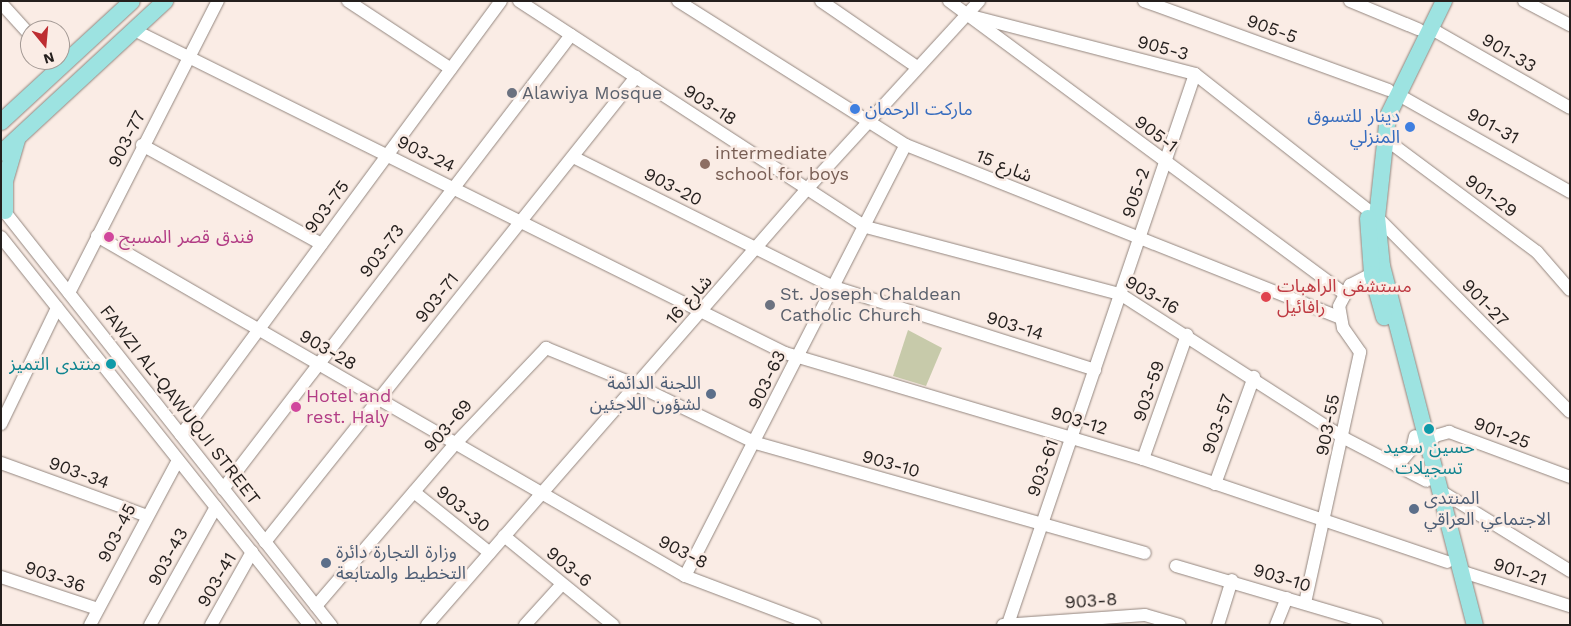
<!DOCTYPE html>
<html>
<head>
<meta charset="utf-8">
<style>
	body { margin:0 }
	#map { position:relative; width:1571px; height:626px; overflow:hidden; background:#faece5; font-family:"Work Sans","Noto Sans Arabic",sans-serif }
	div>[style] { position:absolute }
	.green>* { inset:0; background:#c7caaa }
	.roads { filter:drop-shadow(0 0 1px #93867f) drop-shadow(0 0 1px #93867f) }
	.minor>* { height:12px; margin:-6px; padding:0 6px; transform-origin:6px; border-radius:6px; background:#fff }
	.major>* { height:16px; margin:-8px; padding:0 8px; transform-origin:8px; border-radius:8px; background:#9de3e1 }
	.dots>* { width:14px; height:14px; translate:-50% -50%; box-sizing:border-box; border:2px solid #faece5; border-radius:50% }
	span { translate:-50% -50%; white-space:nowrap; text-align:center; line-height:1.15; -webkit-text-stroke:5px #faece5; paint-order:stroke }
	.street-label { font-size:18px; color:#241f1d }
	.worship-label { font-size:18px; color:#5b616d }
	.left { translate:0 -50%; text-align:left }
	.shop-label { font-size:18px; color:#366cbe }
	.right { translate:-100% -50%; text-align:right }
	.education-label { font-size:18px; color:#785e54 }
	.hotel-label { font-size:18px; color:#b23c85 }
	.health-label { font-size:18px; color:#be3a42 }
	.culture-label { font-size:18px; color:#0d838f }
	.service-label { font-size:18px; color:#4e5e75 }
	.frame { position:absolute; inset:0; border:2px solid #241f1d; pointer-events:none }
	.north { position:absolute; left:20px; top:20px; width:50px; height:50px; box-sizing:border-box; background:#faece5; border:1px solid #a49a95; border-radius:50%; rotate:163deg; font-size:14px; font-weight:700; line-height:20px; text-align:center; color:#241f1d }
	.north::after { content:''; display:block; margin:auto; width:18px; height:22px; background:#bd2d31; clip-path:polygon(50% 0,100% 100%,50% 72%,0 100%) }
</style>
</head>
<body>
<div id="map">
	<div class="green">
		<div style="clip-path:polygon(908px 330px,942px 348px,926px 386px,893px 376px)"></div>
	</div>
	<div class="roads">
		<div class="minor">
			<div style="left:348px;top:1px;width:123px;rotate:33.4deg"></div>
			<div style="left:519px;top:1px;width:414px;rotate:33.1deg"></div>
			<div style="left:866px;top:227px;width:263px;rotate:14.8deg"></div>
			<div style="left:1120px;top:294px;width:266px;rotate:32.7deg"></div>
			<div style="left:1344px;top:438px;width:93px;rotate:27.4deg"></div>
			<div style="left:678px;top:1px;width:270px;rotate:32.3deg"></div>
			<div style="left:906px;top:145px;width:467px;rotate:21.7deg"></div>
			<div style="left:821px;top:1px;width:116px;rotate:34.5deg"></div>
			<div style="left:949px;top:1px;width:491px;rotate:36.5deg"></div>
			<div style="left:1144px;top:1px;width:260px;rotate:20deg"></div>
			<div style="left:1350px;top:1px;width:74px;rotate:22.4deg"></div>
			<div style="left:1524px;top:1px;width:52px;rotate:27.6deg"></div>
			<div style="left:1px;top:3px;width:43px;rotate:47.8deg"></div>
			<div style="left:975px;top:17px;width:227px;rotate:14.5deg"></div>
			<div style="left:1195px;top:74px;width:220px;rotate:38.2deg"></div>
			<div style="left:1430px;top:28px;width:161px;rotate:29.7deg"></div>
			<div style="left:134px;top:30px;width:727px;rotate:26.39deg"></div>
			<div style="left:785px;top:353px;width:373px;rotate:16.5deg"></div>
			<div style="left:1143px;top:459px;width:321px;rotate:18.7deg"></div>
			<div style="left:1397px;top:94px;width:199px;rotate:29.5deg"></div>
			<div style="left:1384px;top:138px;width:191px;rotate:36.7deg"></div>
			<div style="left:1537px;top:252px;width:50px;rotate:49deg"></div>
			<div style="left:142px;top:145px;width:205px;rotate:28.9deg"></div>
			<div style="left:573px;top:157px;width:292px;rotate:26.5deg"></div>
			<div style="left:834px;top:287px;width:274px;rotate:17.6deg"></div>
			<div style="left:1px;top:207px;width:533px;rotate:51.71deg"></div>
			<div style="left:1377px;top:217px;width:274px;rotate:45.3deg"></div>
			<div style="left:97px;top:236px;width:679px;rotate:30.04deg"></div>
			<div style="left:685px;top:576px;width:139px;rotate:20.7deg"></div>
			<div style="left:1px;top:237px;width:496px;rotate:51.5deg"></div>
			<div style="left:69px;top:293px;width:328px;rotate:-63deg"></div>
			<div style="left:1px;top:424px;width:129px;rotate:-64.2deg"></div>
			<div style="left:181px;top:435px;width:539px;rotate:-53.6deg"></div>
			<div style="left:1427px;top:447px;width:14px;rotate:-54deg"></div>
			<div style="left:1435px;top:436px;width:15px;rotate:-16deg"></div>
			<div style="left:1449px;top:432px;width:129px;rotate:20.4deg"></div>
			<div style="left:1143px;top:459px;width:132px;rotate:-70.5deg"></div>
			<div style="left:1px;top:463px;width:153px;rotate:19.9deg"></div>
			<div style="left:1397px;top:466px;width:23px;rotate:-49deg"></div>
			<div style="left:1412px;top:449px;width:13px;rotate:-77deg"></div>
			<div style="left:1215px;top:484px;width:114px;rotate:-70deg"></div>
			<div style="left:223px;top:489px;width:572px;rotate:-52.53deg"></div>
			<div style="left:1439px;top:490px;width:154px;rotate:31.7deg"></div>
			<div style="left:414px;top:492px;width:97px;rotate:38.8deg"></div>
			<div style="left:504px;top:536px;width:141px;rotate:39.2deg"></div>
			<div style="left:265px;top:542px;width:595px;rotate:-51.42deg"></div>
			<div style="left:1176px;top:566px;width:209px;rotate:16.4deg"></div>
			<div style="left:1460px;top:571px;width:115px;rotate:17.7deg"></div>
			<div style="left:685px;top:576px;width:484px;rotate:-62.9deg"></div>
			<div style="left:1px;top:577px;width:102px;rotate:18.3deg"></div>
			<div style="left:1305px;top:603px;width:257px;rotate:-77.6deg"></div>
			<div style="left:1360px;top:352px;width:29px;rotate:-125deg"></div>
			<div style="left:1343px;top:328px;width:22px;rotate:-100deg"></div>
			<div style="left:1339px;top:306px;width:24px;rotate:-62deg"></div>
			<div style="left:1350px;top:285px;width:25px;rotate:-27deg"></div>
			<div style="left:316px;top:606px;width:212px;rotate:-49.4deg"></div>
			<div style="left:454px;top:445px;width:134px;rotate:-46.5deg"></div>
			<div style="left:546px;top:348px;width:97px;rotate:22.3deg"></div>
			<div style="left:636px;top:385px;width:133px;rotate:25.8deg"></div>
			<div style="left:756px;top:443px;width:404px;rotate:15.8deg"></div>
			<div style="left:1008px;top:624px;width:581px;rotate:-71.22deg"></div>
			<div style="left:90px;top:625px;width:187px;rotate:-61.9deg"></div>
			<div style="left:150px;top:625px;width:135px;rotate:-60.8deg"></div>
			<div style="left:211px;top:625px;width:84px;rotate:-60.7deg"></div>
			<div style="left:427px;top:625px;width:578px;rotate:-48.93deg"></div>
			<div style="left:807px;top:189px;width:255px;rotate:-47.5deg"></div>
			<div style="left:525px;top:625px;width:55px;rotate:-47.9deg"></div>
			<div style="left:1003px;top:625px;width:142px;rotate:-4deg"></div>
			<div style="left:1145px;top:615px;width:36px;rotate:16deg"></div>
			<div style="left:1218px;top:625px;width:47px;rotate:-72.7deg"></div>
			<div style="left:1276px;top:625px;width:29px;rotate:-68deg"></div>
		</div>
		<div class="major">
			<div style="left:1444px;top:1px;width:128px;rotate:116deg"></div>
			<div style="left:1388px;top:116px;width:102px;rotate:96.2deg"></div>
			<div style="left:1377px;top:217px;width:49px;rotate:84.2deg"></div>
			<div style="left:1382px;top:266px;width:371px;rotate:75.5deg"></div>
			<div style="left:1px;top:122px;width:178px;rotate:-42.7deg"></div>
			<div style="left:1px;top:153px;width:224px;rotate:-42.8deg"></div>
			<div style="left:5px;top:211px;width:30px;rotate:-90deg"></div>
			<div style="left:5px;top:181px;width:43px;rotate:-73.7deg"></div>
			<div style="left:1368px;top:218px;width:56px;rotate:85.9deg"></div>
			<div style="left:1372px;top:274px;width:45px;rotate:74.4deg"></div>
		</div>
	</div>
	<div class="dots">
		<div style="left:512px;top:93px;background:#6b7280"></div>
		<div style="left:855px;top:109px;background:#3f7fe0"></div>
		<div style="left:1410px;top:127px;background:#3f7fe0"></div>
		<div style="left:705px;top:164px;background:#8d6e63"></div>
		<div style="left:109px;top:237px;background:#d1479c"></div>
		<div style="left:1266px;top:297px;background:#e0444e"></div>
		<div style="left:770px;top:305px;background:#6b7280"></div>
		<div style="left:111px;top:364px;background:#0f9aa8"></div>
		<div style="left:711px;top:394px;background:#5c6f8a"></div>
		<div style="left:296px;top:407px;background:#d1479c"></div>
		<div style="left:1429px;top:429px;background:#0f9aa8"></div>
		<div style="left:1414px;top:509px;background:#5c6f8a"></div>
		<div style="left:326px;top:563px;background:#5c6f8a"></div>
	</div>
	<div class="street-label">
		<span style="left:1272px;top:29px;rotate:20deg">905-5</span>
		<span style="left:1163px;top:48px;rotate:15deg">905-3</span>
		<span style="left:1509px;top:53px;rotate:30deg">901-33</span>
		<span style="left:710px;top:105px;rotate:33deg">903-18</span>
		<span style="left:1493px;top:126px;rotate:29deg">901-31</span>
		<span style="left:1156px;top:134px;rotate:37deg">905-1</span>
		<span style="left:127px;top:139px;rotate:-63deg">903-77</span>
		<span style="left:426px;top:154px;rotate:26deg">903-24</span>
		<span style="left:1004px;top:166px;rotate:22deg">شارع 15</span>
		<span style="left:673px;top:187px;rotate:27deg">903-20</span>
		<span style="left:1136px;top:193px;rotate:-71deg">905-2</span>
		<span style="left:1491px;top:196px;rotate:36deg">901-29</span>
		<span style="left:327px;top:207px;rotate:-53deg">903-75</span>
		<span style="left:382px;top:251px;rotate:-53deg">903-73</span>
		<span style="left:1152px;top:295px;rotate:30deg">903-16</span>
		<span style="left:437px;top:298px;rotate:-51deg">903-71</span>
		<span style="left:689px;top:300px;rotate:-48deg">شارع 16</span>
		<span style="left:1485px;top:303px;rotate:46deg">901-27</span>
		<span style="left:1015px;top:326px;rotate:18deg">903-14</span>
		<span style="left:328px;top:350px;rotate:30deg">903-28</span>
		<span style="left:767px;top:380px;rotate:-64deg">903-63</span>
		<span style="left:1149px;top:391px;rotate:-71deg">903-59</span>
		<span style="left:180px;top:405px;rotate:52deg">FAWZI AL-QAWUQJI STREET</span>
		<span style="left:1079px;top:421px;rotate:17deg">903-12</span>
		<span style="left:1218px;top:424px;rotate:-70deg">903-57</span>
		<span style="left:1328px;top:425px;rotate:-79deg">903-55</span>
		<span style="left:448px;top:426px;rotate:-49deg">903-69</span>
		<span style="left:1502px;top:433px;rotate:21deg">901-25</span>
		<span style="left:891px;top:464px;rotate:16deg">903-10</span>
		<span style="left:1043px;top:468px;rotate:-70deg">903-61</span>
		<span style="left:79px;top:473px;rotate:20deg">903-34</span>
		<span style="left:463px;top:509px;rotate:39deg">903-30</span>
		<span style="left:117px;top:533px;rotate:-63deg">903-45</span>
		<span style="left:683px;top:552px;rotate:27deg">903-8</span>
		<span style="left:168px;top:557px;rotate:-61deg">903-43</span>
		<span style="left:569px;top:567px;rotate:39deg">903-6</span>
		<span style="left:1520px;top:572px;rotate:18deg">901-21</span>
		<span style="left:55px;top:577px;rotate:19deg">903-36</span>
		<span style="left:1282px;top:578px;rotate:17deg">903-10</span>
		<span style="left:217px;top:580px;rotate:-60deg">903-41</span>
		<span style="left:1091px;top:601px;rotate:-4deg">903-8</span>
	</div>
	<div class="worship-label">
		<span class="left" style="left:522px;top:93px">Alawiya Mosque</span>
		<span class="left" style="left:780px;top:305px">St. Joseph Chaldean<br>Catholic Church</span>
	</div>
	<div class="shop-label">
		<span class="left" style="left:865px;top:109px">ماركت الرحمان</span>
		<span class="right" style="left:1400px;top:127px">دينار للتسوق<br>المنزلي</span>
	</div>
	<div class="education-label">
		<span class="left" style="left:715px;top:164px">intermediate<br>school for boys</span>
	</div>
	<div class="hotel-label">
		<span class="left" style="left:119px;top:237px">فندق قصر المسبح</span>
		<span class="left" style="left:306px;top:407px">Hotel and<br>rest. Haly</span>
	</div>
	<div class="health-label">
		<span class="left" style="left:1277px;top:297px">مستشفى الراهبات<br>رافائيل</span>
	</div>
	<div class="culture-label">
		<span class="right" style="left:101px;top:364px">منتدى التميز</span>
		<span style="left:1429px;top:458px">حسين سعيد<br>تسجيلات</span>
	</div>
	<div class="service-label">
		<span class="right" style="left:701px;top:394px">اللجنة الدائمة<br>لشؤون اللاجئين</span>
		<span class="left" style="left:1424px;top:509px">المنتدى<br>الاجتماعي العراقي</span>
		<span class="left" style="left:336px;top:563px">وزارة التجارة دائرة<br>التخطيط والمتابعة</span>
	</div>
	<div class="frame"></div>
	<div class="north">N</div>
</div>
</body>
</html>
